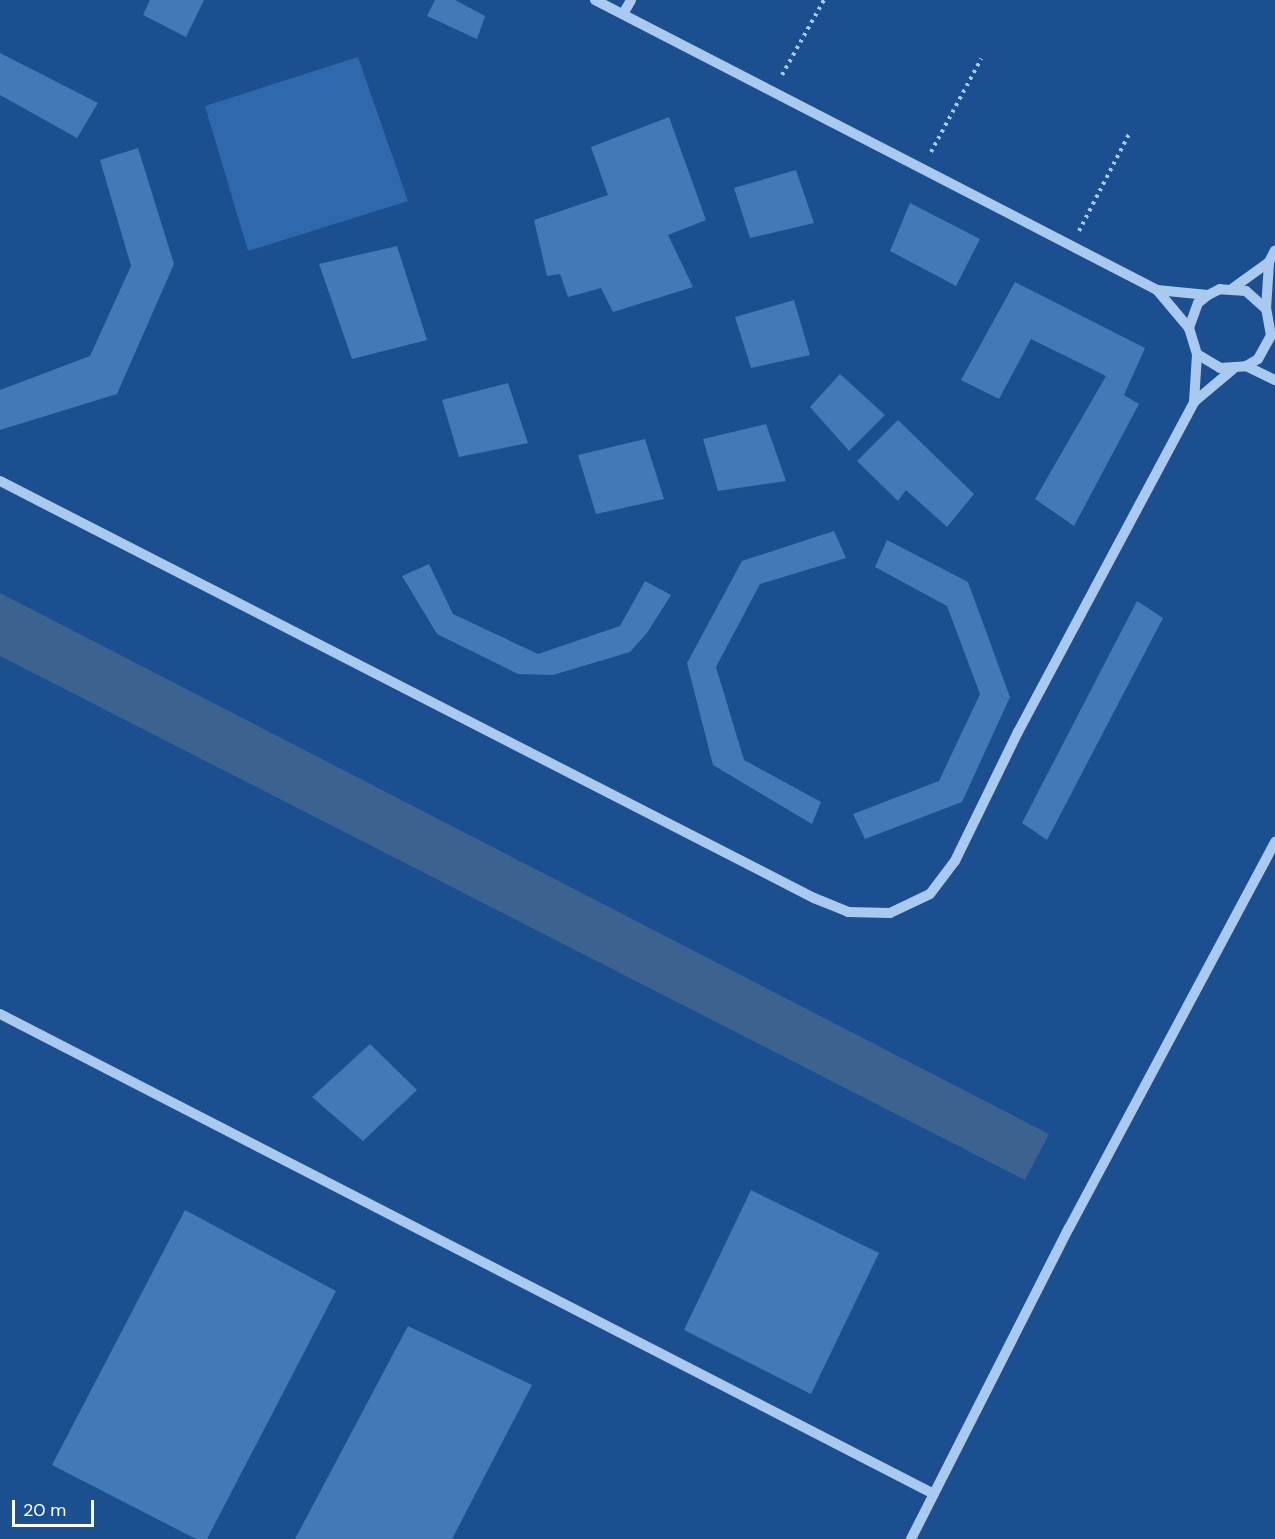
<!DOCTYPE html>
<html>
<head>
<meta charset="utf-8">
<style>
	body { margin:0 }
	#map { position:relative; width:1275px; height:1539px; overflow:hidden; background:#1b4f8f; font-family:"DM Sans",sans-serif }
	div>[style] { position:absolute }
	.green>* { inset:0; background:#2e69ad }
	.water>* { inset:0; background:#3c6290 }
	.building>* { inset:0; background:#4478b7 }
	.path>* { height:4px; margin-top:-2px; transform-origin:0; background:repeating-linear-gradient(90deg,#a9c9ee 0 3px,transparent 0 7.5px) }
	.minor>* { height:10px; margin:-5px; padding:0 5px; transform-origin:5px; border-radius:5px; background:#a9c9ee }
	span { translate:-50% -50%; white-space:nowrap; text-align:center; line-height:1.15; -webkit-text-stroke:6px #1b4f8f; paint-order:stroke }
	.scale { position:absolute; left:12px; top:1500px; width:82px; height:27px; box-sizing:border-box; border:3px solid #fff; border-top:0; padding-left:8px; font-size:18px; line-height:21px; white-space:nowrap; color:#fff; -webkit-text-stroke:4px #1b4f8f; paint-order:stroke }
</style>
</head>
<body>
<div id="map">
	<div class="green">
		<div style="clip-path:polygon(358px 57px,408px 201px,248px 251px,205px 106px)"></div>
	</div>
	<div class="water">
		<div style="clip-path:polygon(0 593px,1049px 1134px,1025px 1180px,0 656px)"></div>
	</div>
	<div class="building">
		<div style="clip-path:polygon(150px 0,204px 0,186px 37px,143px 15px)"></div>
		<div style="clip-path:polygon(435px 0,455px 0,485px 16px,477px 39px,427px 16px)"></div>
		<div style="clip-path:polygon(0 53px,98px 103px,77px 138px,0 95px)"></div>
		<div style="clip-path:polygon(669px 117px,706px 220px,668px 235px,693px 287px,613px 312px,601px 288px,568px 297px,560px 274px,547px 276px,534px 220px,608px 195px,591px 147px)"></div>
		<div style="clip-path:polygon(138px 148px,174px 264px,117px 394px,0 430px,0 390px,90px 356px,131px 266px,100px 160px)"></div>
		<div style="clip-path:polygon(796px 170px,814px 223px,750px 238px,734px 188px)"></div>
		<div style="clip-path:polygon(910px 203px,980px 239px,956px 286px,890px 251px)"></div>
		<div style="clip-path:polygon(397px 246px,427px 340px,352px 359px,319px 264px)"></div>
		<div style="clip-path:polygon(1015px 282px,1145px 348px,1124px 395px,1139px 404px,1074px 526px,1035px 499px,1106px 376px,1031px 339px,999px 399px,961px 380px)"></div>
		<div style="clip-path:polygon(794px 300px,810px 355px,751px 368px,735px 317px)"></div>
		<div style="clip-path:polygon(840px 374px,885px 415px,849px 451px,810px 407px)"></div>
		<div style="clip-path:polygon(508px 383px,528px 443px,459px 457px,442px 400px)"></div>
		<div style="clip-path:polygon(898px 420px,974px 494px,947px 527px,906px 490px,898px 501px,857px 461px)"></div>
		<div style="clip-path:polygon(766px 424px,786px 481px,718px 491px,703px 439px)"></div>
		<div style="clip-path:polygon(645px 439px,664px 499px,596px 514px,578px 455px)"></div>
		<div style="clip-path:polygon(834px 531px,846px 558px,760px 584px,716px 667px,744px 760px,821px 802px,812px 824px,713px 765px,687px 663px,742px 561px)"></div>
		<div style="clip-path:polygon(887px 540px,968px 582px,1010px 697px,962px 802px,865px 839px,853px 814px,939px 781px,980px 694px,947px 606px,875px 567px)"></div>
		<div style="clip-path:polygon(429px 564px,453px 614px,538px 654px,620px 626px,645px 581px,671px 595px,647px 633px,630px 652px,553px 675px,518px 674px,437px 634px,402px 576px)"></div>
		<div style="clip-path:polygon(1137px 601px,1163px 618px,1047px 840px,1022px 823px)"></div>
		<div style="clip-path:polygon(370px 1044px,417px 1090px,363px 1141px,312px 1097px)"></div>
		<div style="clip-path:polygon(751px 1190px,879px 1253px,811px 1394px,684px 1330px)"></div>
		<div style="clip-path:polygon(185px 1210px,336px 1291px,207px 1539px,196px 1539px,52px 1465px)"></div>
		<div style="clip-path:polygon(408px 1326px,532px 1385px,452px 1539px,295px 1539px)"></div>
	</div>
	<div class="path">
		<div style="left:782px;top:75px;width:86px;rotate:-60.8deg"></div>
		<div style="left:931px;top:152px;width:106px;rotate:-61.7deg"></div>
		<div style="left:1079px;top:231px;width:109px;rotate:-62.7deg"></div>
	</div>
	<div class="minor">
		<div style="left:595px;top:0;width:632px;rotate:27.29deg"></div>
		<div style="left:1157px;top:290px;width:51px;rotate:5.6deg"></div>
		<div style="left:623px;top:14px;width:16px;rotate:-60deg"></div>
		<div style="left:1233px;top:288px;width:44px;rotate:-35.8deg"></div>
		<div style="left:1157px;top:290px;width:50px;rotate:49.9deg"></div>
		<div style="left:1266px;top:309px;width:47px;rotate:-86.3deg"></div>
		<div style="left:1269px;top:262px;width:13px;rotate:-63deg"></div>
		<div style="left:1246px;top:366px;width:14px;rotate:-30deg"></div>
		<div style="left:1258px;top:359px;width:26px;rotate:-61deg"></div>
		<div style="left:1271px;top:336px;width:27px;rotate:-100deg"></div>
		<div style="left:1266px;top:309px;width:27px;rotate:-138deg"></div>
		<div style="left:1246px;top:291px;width:26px;rotate:-176deg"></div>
		<div style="left:1220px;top:289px;width:13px;rotate:153deg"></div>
		<div style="left:1208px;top:295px;width:13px;rotate:141deg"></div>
		<div style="left:1198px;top:303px;width:27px;rotate:110deg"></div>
		<div style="left:1189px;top:328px;width:27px;rotate:73deg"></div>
		<div style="left:1197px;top:354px;width:27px;rotate:31deg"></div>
		<div style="left:1220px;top:368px;width:26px;rotate:-4deg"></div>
		<div style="left:1246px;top:366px;width:32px;rotate:26deg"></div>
		<div style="left:1194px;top:402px;width:48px;rotate:-86.4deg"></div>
		<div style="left:0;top:481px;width:915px;rotate:27.13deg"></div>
		<div style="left:814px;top:898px;width:37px;rotate:22deg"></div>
		<div style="left:848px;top:912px;width:42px;rotate:1.4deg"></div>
		<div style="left:890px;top:913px;width:44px;rotate:-25.4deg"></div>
		<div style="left:930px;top:894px;width:41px;rotate:-52.9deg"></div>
		<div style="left:955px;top:861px;width:144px;rotate:-64deg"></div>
		<div style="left:1018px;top:732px;width:374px;rotate:-61.9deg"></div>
		<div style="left:1194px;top:402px;width:51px;rotate:-40.2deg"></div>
		<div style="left:0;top:1014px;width:1050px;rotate:27.2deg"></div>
		<div style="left:911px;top:1539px;width:349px;rotate:-63.1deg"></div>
		<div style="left:1069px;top:1228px;width:438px;rotate:-61.9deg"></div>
	</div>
	<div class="scale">20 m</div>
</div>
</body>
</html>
